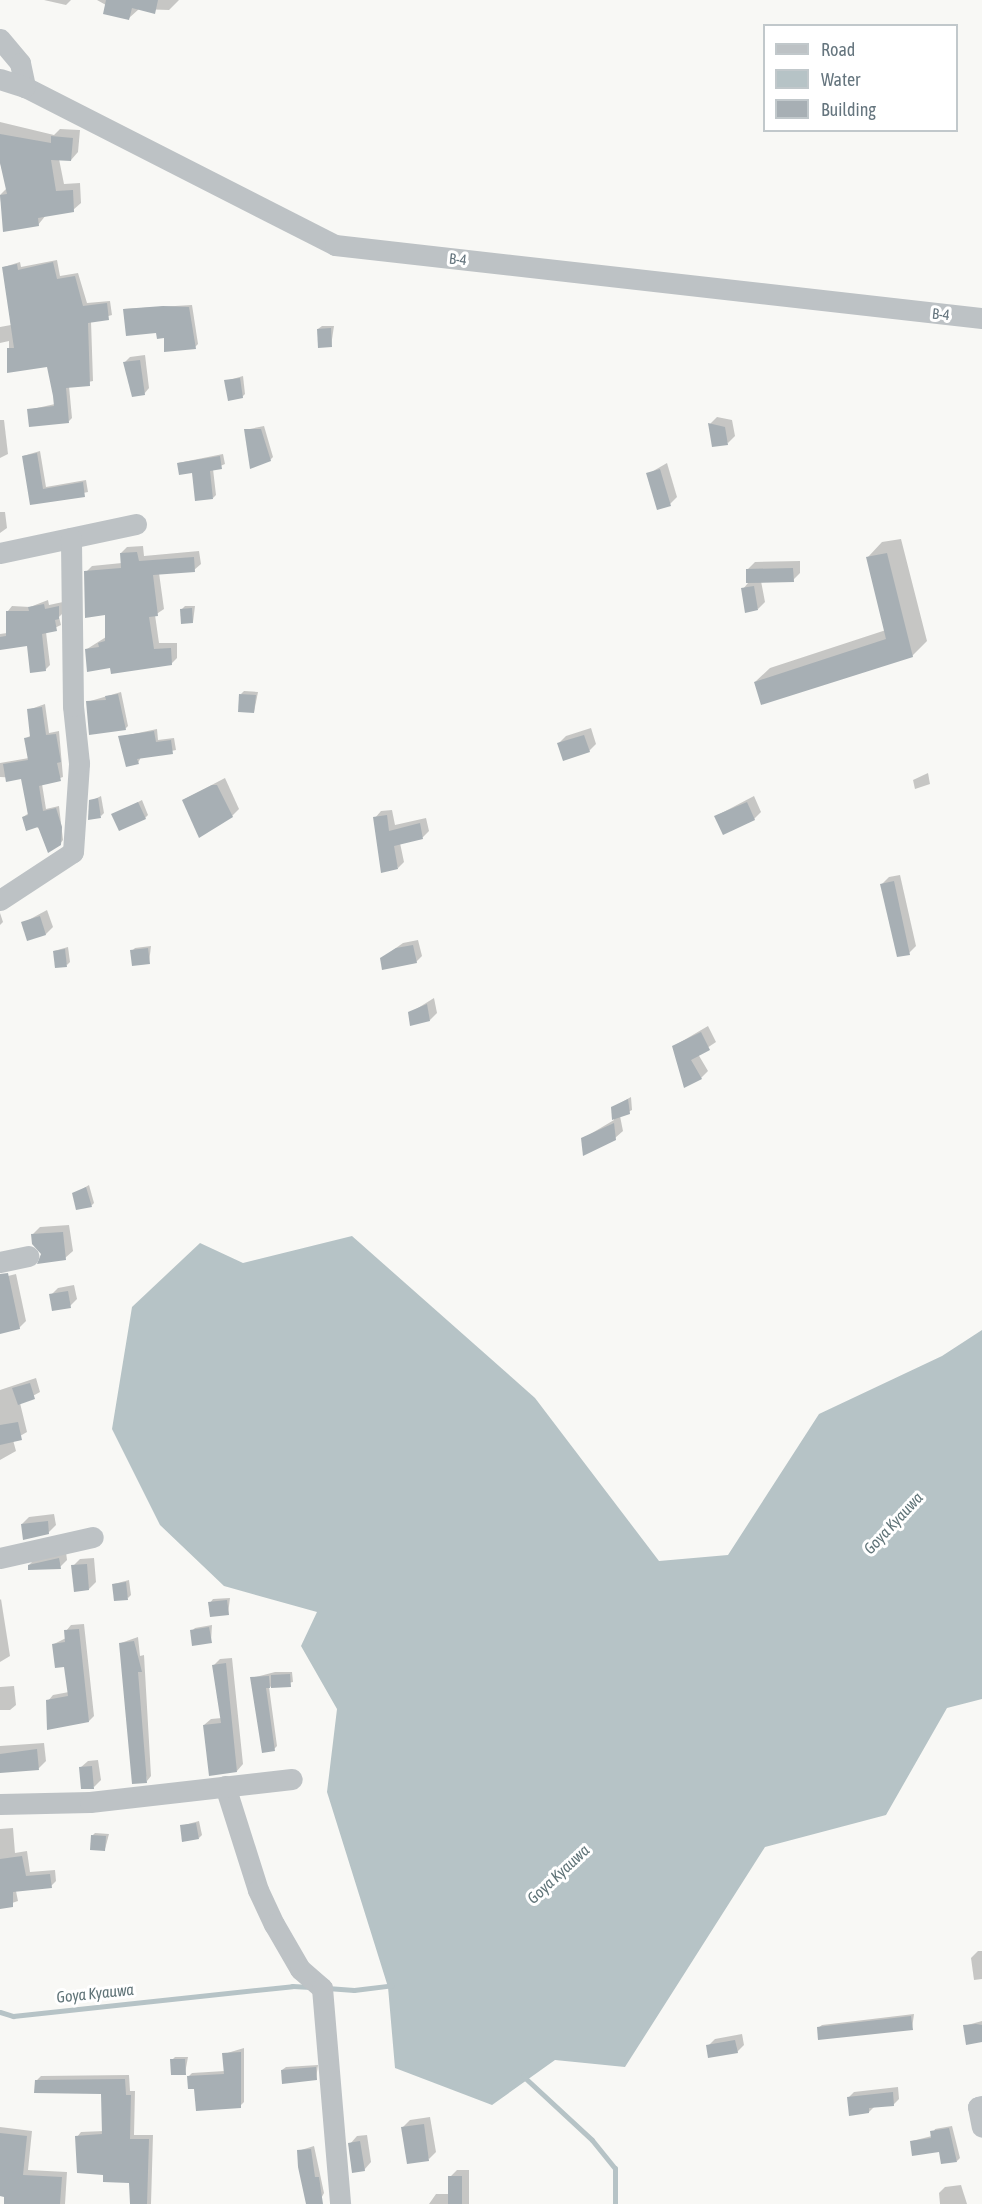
<!DOCTYPE html>
<html>
<head>
<meta charset="utf-8">
<style>
	body { margin:0 }
	#map { position:relative; width:982px; height:2204px; overflow:hidden; background:#f8f8f5; font-family:"Asap Condensed",sans-serif }
	div>[style] { position:absolute }
	.water>* { inset:0; background:#b6c3c6 }
	.shadow>* { inset:0; background:#0003 }
	.stream>* { height:5px; margin:-2.5px; padding:0 2.5px; transform-origin:2.5px; border-radius:2.5px; background:#b6c3c6 }
	.building>* { inset:0; background:#a7afb4 }
	.minor>* { height:21px; margin:-10.5px; padding:0 10.5px; transform-origin:10.5px; border-radius:10.5px; background:#bdc2c5 }
	span { translate:-50% -50%; white-space:nowrap; text-align:center; line-height:1.15; -webkit-text-stroke:6px #fff; paint-order:stroke }
	.street-label { font-size:15px; color:#65757e }
	.water-label { font-size:16px; color:#607478; font-style:italic }
	.legend { position:absolute; left:763px; top:24px; width:195px; height:108px; box-sizing:border-box; background:#fff; border:2px solid #c1c8cb; margin:0; padding:8px 10px; list-style:none; font-size:18px; color:#65757e }
	.legend li { display:flex; align-items:center; gap:12px; height:30px }
	.legend b { width:30px; border:2px solid #c1c8cb }
</style>
</head>
<body>
<div id="map">
	<div class="water">
		<div style="clip-path:polygon(352px 1236px,535px 1398px,659px 1561px,728px 1555px,819px 1414px,942px 1356px,982px 1330px,982px 1699px,947px 1708px,886px 1815px,765px 1847px,625px 2067px,555px 2060px,492px 2105px,395px 2068px,388px 1987px,327px 1792px,337px 1709px,301px 1646px,317px 1612px,224px 1586px,160px 1525px,112px 1429px,132px 1307px,200px 1243px,243px 1263px)"></div>
	</div>
	<div class="shadow">
		<div style="clip-path:polygon(44px 0,71px 0,66px 5px)"></div>
		<div style="clip-path:polygon(97px 0,179px 0,169px 10px,139px 9px,129px 18px)"></div>
		<div style="clip-path:polygon(0 122px,54px 135px,60px 129px,80px 130px,78px 152px,71px 160px,59px 159px,64px 184px,80px 183px,81px 203px,73px 210px,46px 215px,38px 225px,5px 231px,0 195px,7px 188px,0 162px)"></div>
		<div style="clip-path:polygon(57px 260px,60px 276px,78px 273px,87px 303px,110px 301px,112px 315px,91px 321px,93px 381px,69px 386px,72px 418px,69px 421px,28px 410px,55px 404px,48px 365px,9px 354px,9px 341px,0 343px,0 327px,11px 325px,4px 267px,20px 262px,21px 267px)"></div>
		<div style="clip-path:polygon(192px 305px,198px 344px,195px 347px,166px 336px,124px 309px)"></div>
		<div style="clip-path:polygon(322px 326px,334px 326px,331px 346px,318px 329px)"></div>
		<div style="clip-path:polygon(145px 355px,149px 388px,144px 394px,125px 362px,130px 357px)"></div>
		<div style="clip-path:polygon(243px 376px,245px 394px,242px 397px,226px 381px)"></div>
		<div style="clip-path:polygon(717px 417px,732px 420px,735px 436px,728px 443px,710px 424px)"></div>
		<div style="clip-path:polygon(0 420px,4px 420px,8px 454px,0 458px)"></div>
		<div style="clip-path:polygon(264px 426px,273px 457px,270px 460px,245px 430px)"></div>
		<div style="clip-path:polygon(40px 451px,46px 487px,86px 480px,88px 492px,32px 503px,23px 456px)"></div>
		<div style="clip-path:polygon(223px 454px,225px 464px,213px 469px,216px 495px,213px 498px,193px 471px,178px 463px)"></div>
		<div style="clip-path:polygon(667px 463px,677px 497px,670px 504px,648px 474px)"></div>
		<div style="clip-path:polygon(0 512px,5px 512px,7px 528px,0 533px)"></div>
		<div style="clip-path:polygon(901px 539px,927px 641px,912px 656px,755px 682px,770px 668px,886px 630px,868px 557px,882px 542px)"></div>
		<div style="clip-path:polygon(143px 546px,144px 556px,199px 551px,201px 564px,194px 570px,159px 573px,164px 609px,155px 615px,159px 643px,177px 643px,177px 658px,171px 664px,111px 666px,87px 649px,106px 637px,106px 613px,86px 572px,92px 566px,122px 563px,121px 553px,127px 547px)"></div>
		<div style="clip-path:polygon(800px 561px,800px 573px,793px 580px,761px 581px,765px 602px,758px 609px,743px 589px,748px 583px,748px 569px,755px 562px)"></div>
		<div style="clip-path:polygon(48px 600px,49px 605px,63px 602px,63px 613px,59px 617px,61px 625px,46px 632px,50px 665px,45px 670px,28px 644px,0 648px,0 634px,7px 633px,8px 611px,12px 606px,30px 607px)"></div>
		<div style="clip-path:polygon(185px 606px,195px 606px,193px 622px,182px 609px)"></div>
		<div style="clip-path:polygon(244px 691px,258px 692px,254px 712px,241px 694px)"></div>
		<div style="clip-path:polygon(121px 692px,128px 726px,125px 729px,87px 702px)"></div>
		<div style="clip-path:polygon(45px 704px,49px 733px,59px 731px,63px 777px,42px 784px,46px 809px,59px 806px,63px 840px,60px 844px,23px 817px,29px 813px,22px 778px,0 777px,0 763px,29px 758px,26px 738px,32px 735px,28px 710px)"></div>
		<div style="clip-path:polygon(591px 728px,596px 744px,589px 751px,559px 743px,566px 736px)"></div>
		<div style="clip-path:polygon(157px 729px,158px 740px,174px 738px,176px 750px,141px 757px,138px 763px,119px 737px)"></div>
		<div style="clip-path:polygon(928px 773px,930px 784px,915px 789px,913px 780px)"></div>
		<div style="clip-path:polygon(225px 778px,239px 809px,232px 816px,183px 800px)"></div>
		<div style="clip-path:polygon(101px 796px,104px 813px,101px 816px,91px 801px)"></div>
		<div style="clip-path:polygon(754px 796px,761px 812px,754px 819px,716px 816px)"></div>
		<div style="clip-path:polygon(142px 800px,148px 815px,145px 818px,113px 815px)"></div>
		<div style="clip-path:polygon(392px 810px,395px 825px,426px 818px,429px 831px,423px 837px,400px 843px,404px 862px,398px 868px,375px 818px,381px 811px)"></div>
		<div style="clip-path:polygon(900px 875px,916px 946px,909px 953px,882px 884px,889px 877px)"></div>
		<div style="clip-path:polygon(47px 910px,53px 927px,46px 934px,28px 939px,23px 923px)"></div>
		<div style="clip-path:polygon(0 913px,3px 922px,0 925px)"></div>
		<div style="clip-path:polygon(418px 940px,422px 956px,416px 962px,382px 958px,403px 943px)"></div>
		<div style="clip-path:polygon(151px 946px,149px 963px,132px 951px,135px 948px)"></div>
		<div style="clip-path:polygon(68px 947px,70px 962px,67px 965px,54px 951px)"></div>
		<div style="clip-path:polygon(434px 998px,437px 1013px,430px 1020px,410px 1013px)"></div>
		<div style="clip-path:polygon(708px 1026px,716px 1042px,698px 1054px,708px 1071px,701px 1078px,674px 1046px)"></div>
		<div style="clip-path:polygon(631px 1097px,632px 1110px,620px 1116px,623px 1131px,615px 1138px,582px 1139px,614px 1120px,613px 1107px)"></div>
		<div style="clip-path:polygon(89px 1185px,94px 1203px,91px 1206px,74px 1194px)"></div>
		<div style="clip-path:polygon(69px 1225px,73px 1251px,65px 1258px,42px 1254px,33px 1234px,40px 1227px)"></div>
		<div style="clip-path:polygon(16px 1274px,26px 1321px,19px 1328px,0 1333px,0 1278px)"></div>
		<div style="clip-path:polygon(74px 1285px,77px 1299px,70px 1306px,51px 1295px,58px 1288px)"></div>
		<div style="clip-path:polygon(36px 1378px,40px 1392px,20px 1403px,27px 1432px,13px 1440px,16px 1451px,0 1460px,0 1390px)"></div>
		<div style="clip-path:polygon(54px 1514px,56px 1525px,49px 1532px,22px 1524px,29px 1517px)"></div>
		<div style="clip-path:polygon(66px 1552px,67px 1560px,60px 1567px,29px 1565px,36px 1558px)"></div>
		<div style="clip-path:polygon(94px 1558px,96px 1582px,89px 1589px,73px 1566px,80px 1559px)"></div>
		<div style="clip-path:polygon(129px 1580px,131px 1595px,128px 1598px,114px 1584px)"></div>
		<div style="clip-path:polygon(230px 1598px,228px 1614px,210px 1603px,213px 1599px)"></div>
		<div style="clip-path:polygon(1px 1599px,10px 1656px,0 1662px,0 1600px)"></div>
		<div style="clip-path:polygon(84px 1624px,94px 1716px,89px 1721px,48px 1701px,53px 1695px,69px 1692px,65px 1665px,54px 1644px,66px 1638px,66px 1631px,71px 1625px)"></div>
		<div style="clip-path:polygon(212px 1625px,211px 1641px,192px 1631px,195px 1628px)"></div>
		<div style="clip-path:polygon(138px 1637px,140px 1656px,144px 1655px,151px 1776px,147px 1781px,121px 1643px)"></div>
		<div style="clip-path:polygon(232px 1658px,243px 1764px,237px 1771px,204px 1725px,211px 1719px,222px 1718px,214px 1665px,220px 1659px)"></div>
		<div style="clip-path:polygon(275px 1672px,292px 1672px,293px 1682px,269px 1687px,277px 1746px,274px 1749px,252px 1678px)"></div>
		<div style="clip-path:polygon(14px 1686px,16px 1705px,10px 1710px,0 1710px,0 1687px)"></div>
		<div style="clip-path:polygon(44px 1743px,46px 1761px,39px 1768px,0 1772px,0 1746px)"></div>
		<div style="clip-path:polygon(98px 1760px,101px 1780px,94px 1787px,80px 1768px,88px 1761px)"></div>
		<div style="clip-path:polygon(199px 1821px,202px 1835px,199px 1838px,181px 1826px)"></div>
		<div style="clip-path:polygon(13px 1828px,15px 1853px,27px 1851px,30px 1872px,55px 1870px,56px 1881px,51px 1886px,16px 1891px,18px 1901px,0 1907px,0 1829px)"></div>
		<div style="clip-path:polygon(95px 1833px,109px 1834px,105px 1849px,92px 1836px)"></div>
		<div style="clip-path:polygon(978px 1951px,982px 1951px,982px 1979px,974px 1980px,971px 1958px)"></div>
		<div style="clip-path:polygon(914px 2014px,912px 2029px,818px 2028px,822px 2025px)"></div>
		<div style="clip-path:polygon(982px 2021px,982px 2041px,964px 2026px)"></div>
		<div style="clip-path:polygon(742px 2034px,744px 2045px,737px 2052px,708px 2046px,715px 2039px)"></div>
		<div style="clip-path:polygon(244px 2048px,244px 2102px,240px 2106px,195px 2087px,188px 2077px,192px 2073px,225px 2071px,224px 2054px)"></div>
		<div style="clip-path:polygon(175px 2057px,188px 2057px,185px 2073px,172px 2060px)"></div>
		<div style="clip-path:polygon(318px 2065px,316px 2079px,282px 2070px,286px 2067px)"></div>
		<div style="clip-path:polygon(129px 2075px,130px 2091px,135px 2091px,134px 2135px,153px 2135px,151px 2204px,131px 2204px,131px 2182px,105px 2173px,77px 2137px,81px 2132px,104px 2131px,102px 2092px,36px 2081px,41px 2076px)"></div>
		<div style="clip-path:polygon(898px 2087px,899px 2099px,893px 2105px,875px 2106px,869px 2112px,849px 2097px,854px 2092px)"></div>
		<div style="clip-path:polygon(430px 2117px,436px 2152px,429px 2159px,403px 2127px,410px 2120px)"></div>
		<div style="clip-path:polygon(952px 2126px,960px 2158px,957px 2161px,941px 2150px,912px 2141px,932px 2136px,935px 2129px)"></div>
		<div style="clip-path:polygon(0 2127px,32px 2131px,28px 2170px,67px 2172px,65px 2204px,5px 2204px,6px 2195px,0 2195px)"></div>
		<div style="clip-path:polygon(367px 2135px,371px 2162px,364px 2170px,350px 2144px,357px 2136px)"></div>
		<div style="clip-path:polygon(314px 2146px,324px 2193px,318px 2204px,308px 2204px,298px 2151px)"></div>
		<div style="clip-path:polygon(457px 2170px,469px 2170px,469px 2204px,429px 2204px,436px 2194px,450px 2194px,450px 2177px)"></div>
		<div style="clip-path:polygon(961px 2185px,967px 2204px,940px 2204px,939px 2193px,945px 2187px)"></div>
	</div>
	<div class="stream">
		<div style="left:327px;top:1988px;width:27px;rotate:4deg"></div>
		<div style="left:354px;top:1990px;width:38px;rotate:-7deg"></div>
		<div style="left:0;top:2012px;width:14px;rotate:17deg"></div>
		<div style="left:13px;top:2016px;width:281px;rotate:-6.1deg"></div>
		<div style="left:292px;top:1986px;width:19px;rotate:3deg"></div>
		<div style="left:523px;top:2076px;width:94px;rotate:42.8deg"></div>
		<div style="left:592px;top:2140px;width:36px;rotate:51deg"></div>
		<div style="left:615px;top:2168px;width:36px;rotate:90deg"></div>
	</div>
	<div class="building">
		<div style="clip-path:polygon(106px 0,158px 0,155px 14px,132px 8px,129px 20px,103px 14px)"></div>
		<div style="clip-path:polygon(0 134px,51px 143px,51px 136px,73px 138px,71px 161px,51px 160px,56px 191px,73px 190px,74px 212px,38px 218px,39px 226px,3px 232px,0 195px,7px 194px,0 163px)"></div>
		<div style="clip-path:polygon(53px 262px,57px 279px,75px 276px,83px 306px,107px 303px,109px 320px,88px 323px,90px 386px,66px 388px,69px 423px,29px 427px,27px 409px,54px 406px,53px 396px,47px 367px,7px 373px,7px 348px,14px 348px,2px 267px,17px 264px,18px 270px)"></div>
		<div style="clip-path:polygon(163px 306px,189px 307px,196px 349px,164px 352px,164px 338px,157px 339px,156px 333px,126px 336px,123px 309px)"></div>
		<div style="clip-path:polygon(331px 328px,332px 347px,318px 348px,317px 329px)"></div>
		<div style="clip-path:polygon(140px 360px,145px 395px,132px 397px,123px 362px)"></div>
		<div style="clip-path:polygon(240px 378px,243px 398px,228px 401px,224px 380px)"></div>
		<div style="clip-path:polygon(708px 423px,725px 427px,728px 445px,712px 447px)"></div>
		<div style="clip-path:polygon(244px 429px,261px 429px,271px 461px,250px 469px)"></div>
		<div style="clip-path:polygon(37px 453px,43px 489px,83px 482px,85px 497px,30px 505px,22px 456px)"></div>
		<div style="clip-path:polygon(220px 456px,222px 469px,210px 471px,213px 499px,195px 501px,192px 473px,179px 475px,177px 463px)"></div>
		<div style="clip-path:polygon(660px 469px,671px 506px,657px 510px,646px 473px)"></div>
		<div style="clip-path:polygon(137px 552px,139px 561px,194px 557px,195px 572px,153px 575px,158px 616px,149px 617px,154px 649px,171px 648px,172px 665px,111px 674px,110px 668px,87px 672px,85px 649px,99px 647px,98px 643px,105px 641px,105px 615px,85px 618px,84px 571px,121px 568px,120px 553px)"></div>
		<div style="clip-path:polygon(887px 553px,913px 657px,761px 705px,754px 682px,886px 639px,866px 557px)"></div>
		<div style="clip-path:polygon(793px 568px,794px 582px,746px 583px,746px 569px)"></div>
		<div style="clip-path:polygon(754px 586px,758px 610px,745px 613px,741px 588px)"></div>
		<div style="clip-path:polygon(44px 604px,45px 609px,59px 606px,59px 619px,55px 620px,57px 631px,42px 634px,46px 671px,30px 673px,27px 646px,0 650px,0 637px,6px 636px,6px 611px,29px 611px,28px 607px)"></div>
		<div style="clip-path:polygon(192px 608px,193px 623px,181px 624px,180px 609px)"></div>
		<div style="clip-path:polygon(118px 694px,126px 730px,89px 735px,86px 701px,106px 700px,105px 696px)"></div>
		<div style="clip-path:polygon(239px 694px,256px 695px,254px 713px,238px 712px)"></div>
		<div style="clip-path:polygon(42px 707px,46px 735px,56px 734px,61px 762px,57px 763px,61px 781px,39px 786px,43px 811px,56px 808px,62px 827px,61px 845px,48px 853px,38px 827px,26px 831px,22px 817px,28px 815px,21px 779px,6px 782px,3px 764px,28px 760px,24px 738px,30px 737px,27px 709px)"></div>
		<div style="clip-path:polygon(154px 731px,156px 742px,171px 740px,173px 754px,137px 759px,139px 764px,126px 767px,118px 736px)"></div>
		<div style="clip-path:polygon(584px 735px,590px 752px,563px 761px,557px 743px)"></div>
		<div style="clip-path:polygon(212px 785px,217px 785px,233px 817px,199px 838px,182px 800px)"></div>
		<div style="clip-path:polygon(98px 798px,101px 818px,88px 820px,89px 800px)"></div>
		<div style="clip-path:polygon(138px 802px,146px 819px,119px 831px,111px 814px)"></div>
		<div style="clip-path:polygon(747px 802px,755px 820px,723px 835px,714px 816px)"></div>
		<div style="clip-path:polygon(387px 815px,389px 831px,420px 823px,423px 839px,394px 846px,398px 869px,381px 873px,373px 817px)"></div>
		<div style="clip-path:polygon(894px 881px,910px 955px,897px 957px,880px 884px)"></div>
		<div style="clip-path:polygon(40px 916px,46px 935px,27px 941px,21px 922px)"></div>
		<div style="clip-path:polygon(413px 945px,417px 963px,382px 970px,380px 958px,396px 948px)"></div>
		<div style="clip-path:polygon(148px 948px,150px 964px,132px 966px,130px 950px)"></div>
		<div style="clip-path:polygon(65px 949px,67px 967px,55px 968px,53px 951px)"></div>
		<div style="clip-path:polygon(427px 1004px,430px 1021px,410px 1026px,408px 1012px)"></div>
		<div style="clip-path:polygon(701px 1032px,710px 1050px,691px 1060px,702px 1079px,684px 1088px,672px 1046px)"></div>
		<div style="clip-path:polygon(628px 1099px,630px 1114px,612px 1120px,611px 1107px)"></div>
		<div style="clip-path:polygon(614px 1123px,616px 1140px,583px 1156px,581px 1138px)"></div>
		<div style="clip-path:polygon(86px 1187px,92px 1207px,76px 1210px,72px 1193px)"></div>
		<div style="clip-path:polygon(63px 1232px,66px 1260px,37px 1264px,41px 1254px,32px 1244px,31px 1234px)"></div>
		<div style="clip-path:polygon(8px 1273px,20px 1329px,0 1334px,0 1274px)"></div>
		<div style="clip-path:polygon(68px 1291px,71px 1308px,52px 1311px,49px 1294px)"></div>
		<div style="clip-path:polygon(30px 1383px,35px 1399px,18px 1405px,12px 1388px)"></div>
		<div style="clip-path:polygon(18px 1422px,22px 1440px,0 1445px,0 1425px)"></div>
		<div style="clip-path:polygon(48px 1521px,49px 1534px,23px 1540px,21px 1524px)"></div>
		<div style="clip-path:polygon(59px 1558px,61px 1569px,28px 1570px,28px 1565px)"></div>
		<div style="clip-path:polygon(87px 1564px,89px 1590px,74px 1592px,71px 1565px)"></div>
		<div style="clip-path:polygon(126px 1582px,128px 1600px,114px 1601px,112px 1584px)"></div>
		<div style="clip-path:polygon(227px 1600px,229px 1615px,210px 1617px,208px 1602px)"></div>
		<div style="clip-path:polygon(209px 1627px,212px 1643px,192px 1646px,190px 1630px)"></div>
		<div style="clip-path:polygon(79px 1629px,89px 1722px,47px 1730px,46px 1700px,68px 1696px,64px 1667px,55px 1668px,52px 1644px,65px 1642px,64px 1630px)"></div>
		<div style="clip-path:polygon(134px 1641px,142px 1672px,138px 1672px,147px 1783px,132px 1784px,119px 1643px)"></div>
		<div style="clip-path:polygon(226px 1663px,237px 1772px,209px 1776px,203px 1725px,221px 1723px,212px 1665px)"></div>
		<div style="clip-path:polygon(290px 1674px,291px 1687px,271px 1688px,271px 1675px)"></div>
		<div style="clip-path:polygon(269px 1676px,270px 1688px,266px 1688px,275px 1751px,262px 1753px,250px 1677px)"></div>
		<div style="clip-path:polygon(37px 1749px,39px 1770px,0 1773px,0 1754px)"></div>
		<div style="clip-path:polygon(92px 1766px,94px 1789px,81px 1789px,79px 1767px)"></div>
		<div style="clip-path:polygon(196px 1823px,199px 1839px,182px 1842px,180px 1825px)"></div>
		<div style="clip-path:polygon(91px 1835px,106px 1836px,105px 1851px,90px 1850px)"></div>
		<div style="clip-path:polygon(22px 1856px,26px 1876px,50px 1874px,52px 1888px,13px 1892px,13px 1907px,0 1909px,0 1859px)"></div>
		<div style="clip-path:polygon(911px 2016px,913px 2030px,818px 2040px,817px 2027px)"></div>
		<div style="clip-path:polygon(976px 2024px,982px 2025px,982px 2042px,966px 2045px,963px 2025px)"></div>
		<div style="clip-path:polygon(735px 2040px,738px 2053px,708px 2058px,706px 2045px)"></div>
		<div style="clip-path:polygon(241px 2052px,241px 2108px,196px 2111px,194px 2089px,188px 2089px,187px 2076px,224px 2074px,222px 2053px)"></div>
		<div style="clip-path:polygon(170px 2059px,185px 2059px,186px 2075px,171px 2075px)"></div>
		<div style="clip-path:polygon(316px 2067px,317px 2080px,282px 2084px,281px 2070px)"></div>
		<div style="clip-path:polygon(125px 2079px,126px 2095px,131px 2095px,130px 2139px,149px 2139px,147px 2204px,130px 2204px,129px 2183px,103px 2182px,103px 2175px,77px 2173px,75px 2136px,102px 2134px,101px 2094px,34px 2093px,35px 2080px)"></div>
		<div style="clip-path:polygon(893px 2092px,894px 2106px,869px 2108px,869px 2113px,849px 2116px,847px 2097px)"></div>
		<div style="clip-path:polygon(424px 2124px,429px 2161px,407px 2164px,401px 2127px)"></div>
		<div style="clip-path:polygon(949px 2128px,957px 2162px,941px 2164px,939px 2152px,912px 2156px,910px 2141px,931px 2138px,930px 2131px)"></div>
		<div style="clip-path:polygon(0 2133px,27px 2136px,23px 2175px,62px 2177px,60px 2204px,4px 2204px,4px 2197px,0 2196px)"></div>
		<div style="clip-path:polygon(360px 2141px,365px 2171px,352px 2173px,348px 2143px)"></div>
		<div style="clip-path:polygon(311px 2149px,315px 2177px,319px 2177px,323px 2204px,306px 2204px,298px 2167px,297px 2150px)"></div>
		<div style="clip-path:polygon(448px 2176px,462px 2176px,462px 2204px,448px 2204px)"></div>
	</div>
	<div class="minor">
		<div style="left:0;top:39px;width:31px;rotate:50deg"></div>
		<div style="left:20px;top:63px;width:25px;rotate:78deg"></div>
		<div style="left:25px;top:87px;width:348px;rotate:27deg"></div>
		<div style="left:335px;top:245px;width:651px;rotate:6.44deg"></div>
		<div style="left:0;top:79px;width:26px;rotate:18deg"></div>
		<div style="left:0;top:553px;width:139px;rotate:-12deg"></div>
		<div style="left:0;top:900px;width:87px;rotate:-33.3deg"></div>
		<div style="left:73px;top:852px;width:89px;rotate:-86.1deg"></div>
		<div style="left:79px;top:763px;width:57px;rotate:-96deg"></div>
		<div style="left:73px;top:706px;width:168px;rotate:-90.7deg"></div>
		<div style="left:0;top:1262px;width:29px;rotate:-12deg"></div>
		<div style="left:0;top:1558px;width:95px;rotate:-12.7deg"></div>
		<div style="left:225px;top:1786px;width:109px;rotate:72.4deg"></div>
		<div style="left:258px;top:1890px;width:38px;rotate:65deg"></div>
		<div style="left:274px;top:1924px;width:52px;rotate:60deg"></div>
		<div style="left:300px;top:1969px;width:29px;rotate:41deg"></div>
		<div style="left:322px;top:1988px;width:217px;rotate:85.2deg"></div>
		<div style="left:0;top:1804px;width:90px;rotate:-1.3deg"></div>
		<div style="left:90px;top:1802px;width:203px;rotate:-6.5deg"></div>
		<div style="left:982px;top:2106px;width:4px;rotate:166deg"></div>
		<div style="left:978px;top:2107px;width:20px;rotate:79deg"></div>
	</div>
	<div class="street-label">
		<span style="left:458px;top:259px;rotate:6deg">B-4</span>
		<span style="left:941px;top:314px;rotate:6deg">B-4</span>
	</div>
	<div class="water-label">
		<span style="left:893px;top:1523px;rotate:-47deg">Goya Kyauwa</span>
		<span style="left:558px;top:1874px;rotate:-43deg">Goya Kyauwa</span>
		<span style="left:95px;top:1993px;rotate:-6deg">Goya Kyauwa</span>
	</div>
	<ul class="legend">
	<li><b style="height:8px;background:#bdc2c5"></b>Road</li>
	<li><b style="height:16px;background:#b6c3c6"></b>Water</li>
	<li><b style="height:16px;background:#a7afb4"></b>Building</li>
	</ul>
</div>
</body>
</html>
